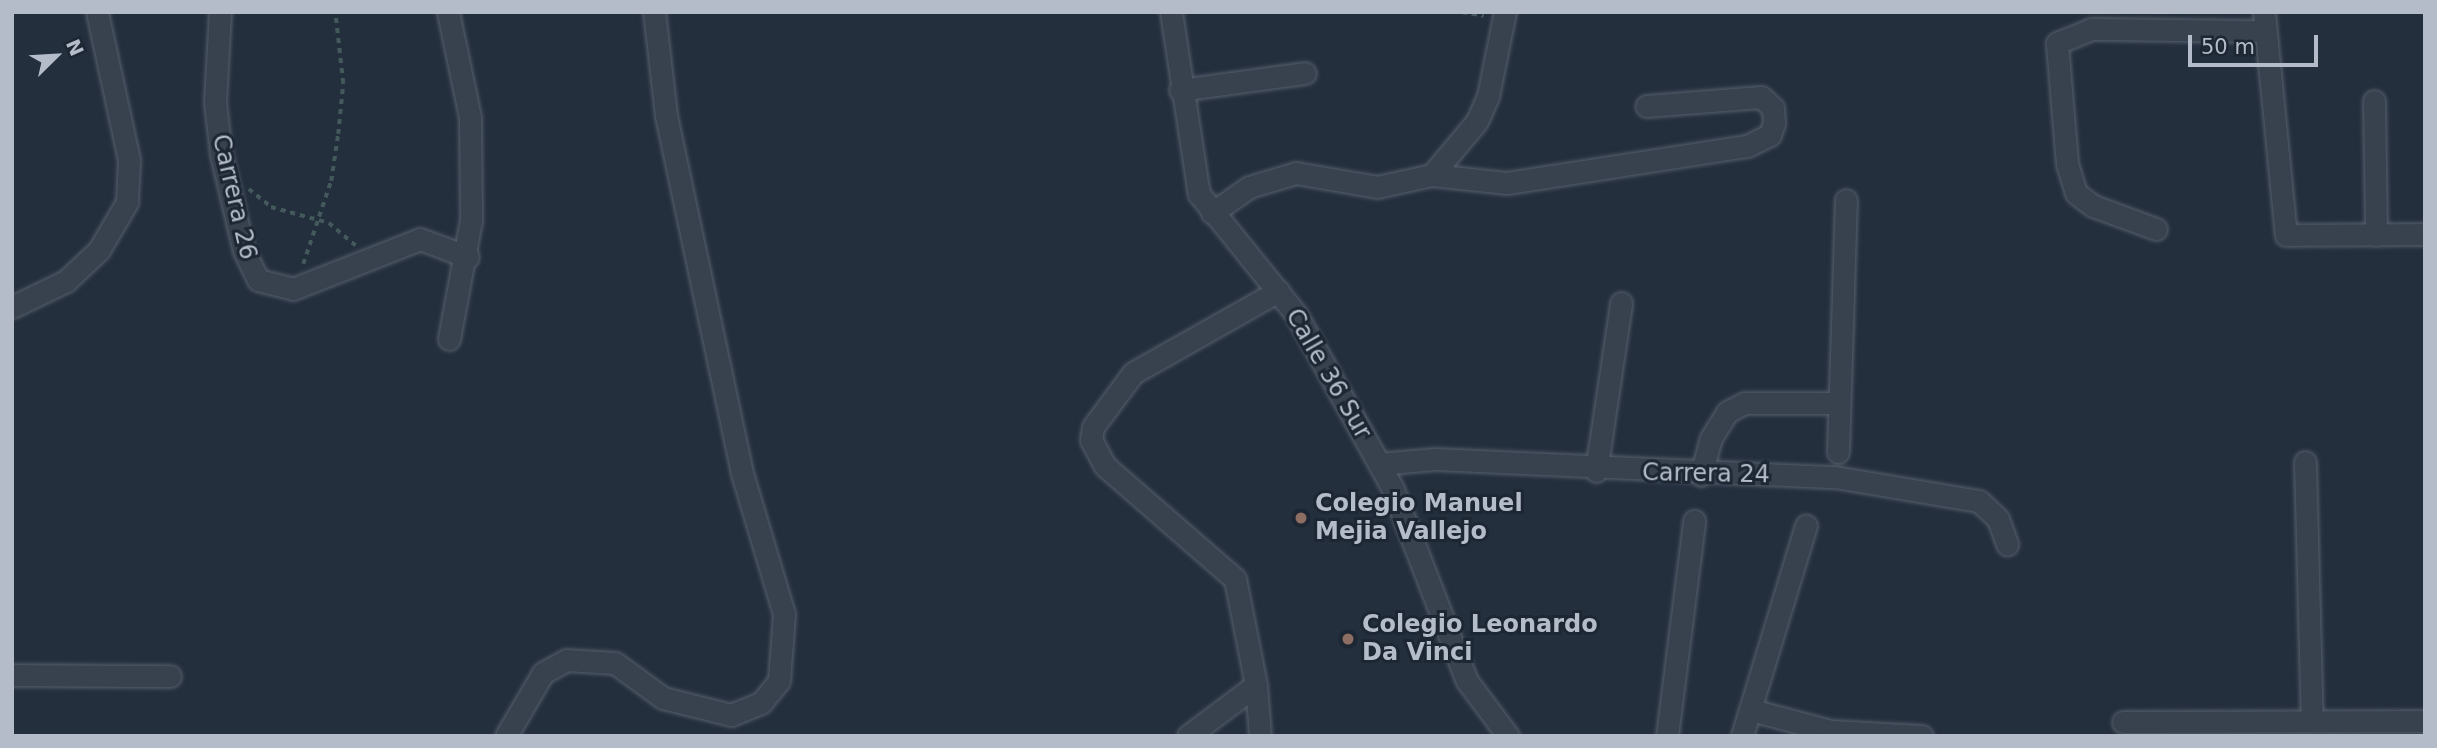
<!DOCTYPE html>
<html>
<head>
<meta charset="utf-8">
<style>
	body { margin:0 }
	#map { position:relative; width:2437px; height:748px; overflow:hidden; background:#242f3e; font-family:"DejaVu Sans",sans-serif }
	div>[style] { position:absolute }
	.path>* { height:3.5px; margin-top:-1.75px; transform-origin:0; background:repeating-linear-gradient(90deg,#44595c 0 5px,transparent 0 10px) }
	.roads { filter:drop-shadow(0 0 2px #565f6c) drop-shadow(0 0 2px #565f6c) }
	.minor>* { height:21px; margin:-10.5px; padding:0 10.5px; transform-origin:10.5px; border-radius:10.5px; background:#38414e }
	.dots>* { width:19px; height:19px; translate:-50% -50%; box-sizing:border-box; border:4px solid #1d2633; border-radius:50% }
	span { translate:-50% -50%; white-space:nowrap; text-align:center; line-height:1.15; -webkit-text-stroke:6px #1d2633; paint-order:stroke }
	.street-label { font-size:24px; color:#b4bcc9 }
	.poi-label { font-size:24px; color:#b4bcc9; font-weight:700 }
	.left { translate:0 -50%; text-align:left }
	.frame { position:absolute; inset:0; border:14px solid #b4bcc9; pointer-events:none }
	.north { position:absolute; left:21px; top:21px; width:70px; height:70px; -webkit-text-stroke:5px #1d2633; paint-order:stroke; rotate:66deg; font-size:19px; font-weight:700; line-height:28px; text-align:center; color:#b4bcc9 }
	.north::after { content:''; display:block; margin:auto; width:24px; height:32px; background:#b4bcc9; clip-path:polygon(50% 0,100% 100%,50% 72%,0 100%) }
	.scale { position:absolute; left:2188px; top:35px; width:130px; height:32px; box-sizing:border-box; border:4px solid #b4bcc9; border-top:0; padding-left:9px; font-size:21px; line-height:24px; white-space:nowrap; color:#b4bcc9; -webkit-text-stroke:5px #1d2633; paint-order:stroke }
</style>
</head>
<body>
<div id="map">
	<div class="path">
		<div style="left:1462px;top:12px;width:22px;rotate:10deg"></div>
		<div style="left:249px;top:189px;width:28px;rotate:39deg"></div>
		<div style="left:271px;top:207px;width:60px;rotate:15.4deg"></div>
		<div style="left:329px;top:223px;width:35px;rotate:40deg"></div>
		<div style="left:303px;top:264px;width:88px;rotate:-71.4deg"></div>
		<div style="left:331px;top:181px;width:48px;rotate:-81.5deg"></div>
		<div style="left:338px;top:134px;width:51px;rotate:-84.4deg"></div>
		<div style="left:343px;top:83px;width:71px;rotate:-96.4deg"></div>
	</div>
	<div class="roads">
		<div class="minor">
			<div style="left:220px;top:12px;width:90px;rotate:93.2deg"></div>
			<div style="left:215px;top:102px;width:52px;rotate:83.4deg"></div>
			<div style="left:221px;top:154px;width:100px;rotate:76.7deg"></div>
			<div style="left:244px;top:251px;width:32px;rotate:64deg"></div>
			<div style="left:258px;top:280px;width:36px;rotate:14deg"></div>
			<div style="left:293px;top:289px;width:136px;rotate:-21.5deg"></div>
			<div style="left:420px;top:239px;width:51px;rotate:20.6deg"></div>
			<div style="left:448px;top:12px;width:107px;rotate:78.2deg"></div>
			<div style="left:470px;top:117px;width:103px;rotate:89.4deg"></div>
			<div style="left:471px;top:220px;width:121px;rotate:100.5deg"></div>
			<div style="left:1171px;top:12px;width:184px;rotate:81.3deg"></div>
			<div style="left:1199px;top:194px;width:154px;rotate:51.1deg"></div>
			<div style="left:1296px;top:314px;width:198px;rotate:61deg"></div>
			<div style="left:1392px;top:487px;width:208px;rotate:68.9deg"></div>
			<div style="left:1467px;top:681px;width:69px;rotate:53.3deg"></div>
			<div style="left:2264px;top:12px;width:224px;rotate:84.4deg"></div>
			<div style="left:2286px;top:235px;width:139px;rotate:-0.4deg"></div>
			<div style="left:1180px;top:90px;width:126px;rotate:-7.7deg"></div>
			<div style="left:2374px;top:101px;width:134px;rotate:89.1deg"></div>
			<div style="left:1432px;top:175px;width:75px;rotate:6.1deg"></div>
			<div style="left:1507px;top:183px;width:243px;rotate:-8.8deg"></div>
			<div style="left:1747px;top:146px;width:25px;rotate:-26deg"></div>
			<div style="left:1770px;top:135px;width:13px;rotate:-72deg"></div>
			<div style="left:1774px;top:123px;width:15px;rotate:-94deg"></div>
			<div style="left:1773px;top:108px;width:16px;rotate:-137deg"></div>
			<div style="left:1761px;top:97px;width:115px;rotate:175.5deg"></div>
			<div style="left:1212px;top:213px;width:45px;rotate:-35.1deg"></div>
			<div style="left:1249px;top:187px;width:49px;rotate:-16.6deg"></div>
			<div style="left:1296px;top:173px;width:82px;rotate:9.8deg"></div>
			<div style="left:1377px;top:187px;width:56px;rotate:-12.3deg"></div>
			<div style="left:1432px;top:175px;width:70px;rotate:-50.2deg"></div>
			<div style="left:1477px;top:121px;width:27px;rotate:-66deg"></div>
			<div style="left:1488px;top:96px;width:86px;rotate:-78.6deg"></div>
			<div style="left:2156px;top:229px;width:67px;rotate:-159.9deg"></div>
			<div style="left:2093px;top:206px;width:21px;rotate:-143deg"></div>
			<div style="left:2076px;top:193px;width:31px;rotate:-107deg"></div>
			<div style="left:2067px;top:163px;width:120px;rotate:-94.8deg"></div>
			<div style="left:2057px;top:43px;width:37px;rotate:-22deg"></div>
			<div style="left:2091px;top:29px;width:173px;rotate:0.7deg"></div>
			<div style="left:12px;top:307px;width:60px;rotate:-25.7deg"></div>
			<div style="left:66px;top:281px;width:45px;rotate:-43.2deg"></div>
			<div style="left:99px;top:250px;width:56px;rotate:-59.7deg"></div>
			<div style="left:127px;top:202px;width:42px;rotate:-87.3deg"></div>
			<div style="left:129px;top:160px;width:151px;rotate:-102.2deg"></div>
			<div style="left:1838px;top:452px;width:252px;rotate:-88.2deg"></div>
			<div style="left:2305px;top:462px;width:259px;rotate:88.5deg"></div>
			<div style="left:1379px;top:464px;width:56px;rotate:-5.1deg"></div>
			<div style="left:1435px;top:459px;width:400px;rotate:2.6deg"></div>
			<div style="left:1835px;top:477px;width:146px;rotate:9.5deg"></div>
			<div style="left:1979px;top:501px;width:26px;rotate:43deg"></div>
			<div style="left:1998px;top:519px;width:27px;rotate:70deg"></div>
			<div style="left:1596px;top:471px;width:170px;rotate:-81.5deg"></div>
			<div style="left:1701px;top:475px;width:38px;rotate:-75deg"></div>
			<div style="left:1711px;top:438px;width:31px;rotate:-58deg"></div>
			<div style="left:1727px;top:412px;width:20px;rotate:-27deg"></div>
			<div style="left:1745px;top:403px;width:94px"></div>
			<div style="left:12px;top:675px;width:158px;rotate:0.4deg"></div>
			<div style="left:1256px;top:685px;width:51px;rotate:85.5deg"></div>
			<div style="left:1751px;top:710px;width:83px;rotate:14.7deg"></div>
			<div style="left:1831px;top:731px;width:91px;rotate:3.1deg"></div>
			<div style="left:2123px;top:722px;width:302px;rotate:-0.2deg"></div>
			<div style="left:506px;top:736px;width:73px;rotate:-59.6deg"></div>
			<div style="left:543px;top:673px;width:26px;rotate:-29deg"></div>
			<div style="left:566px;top:660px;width:49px;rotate:3.5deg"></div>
			<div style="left:615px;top:663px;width:59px;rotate:36.1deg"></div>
			<div style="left:663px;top:698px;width:70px;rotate:14deg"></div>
			<div style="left:731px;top:715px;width:32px;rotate:-22deg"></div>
			<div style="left:761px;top:703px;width:28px;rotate:-51deg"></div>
			<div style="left:779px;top:681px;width:67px;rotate:-85.7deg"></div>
			<div style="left:784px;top:614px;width:147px;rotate:-106.6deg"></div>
			<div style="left:742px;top:473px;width:366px;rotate:-102deg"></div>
			<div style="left:666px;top:115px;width:104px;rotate:-96.6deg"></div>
			<div style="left:1188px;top:736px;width:85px;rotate:-36.9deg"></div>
			<div style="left:1256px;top:685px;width:108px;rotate:-101.2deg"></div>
			<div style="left:1235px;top:579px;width:172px;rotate:-139deg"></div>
			<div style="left:1105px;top:466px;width:30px;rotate:-118deg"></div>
			<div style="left:1091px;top:440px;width:13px;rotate:-81deg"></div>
			<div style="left:1093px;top:427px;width:67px;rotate:-53.5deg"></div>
			<div style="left:1133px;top:373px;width:167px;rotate:-29.5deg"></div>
			<div style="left:1667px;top:736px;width:217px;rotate:-82.8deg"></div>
			<div style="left:1742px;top:736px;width:220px;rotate:-73.1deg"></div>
		</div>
	</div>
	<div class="dots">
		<div style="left:1301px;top:518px;background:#8d6e63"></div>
		<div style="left:1348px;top:639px;background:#8d6e63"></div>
	</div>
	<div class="street-label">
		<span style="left:234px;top:197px;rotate:77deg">Carrera 26</span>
		<span style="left:1328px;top:374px;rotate:60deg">Calle 36 Sur</span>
		<span style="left:1706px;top:474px;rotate:1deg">Carrera 24</span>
	</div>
	<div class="poi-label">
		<span class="left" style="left:1315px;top:518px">Colegio Manuel<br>Mejia Vallejo</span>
		<span class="left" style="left:1362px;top:639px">Colegio Leonardo<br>Da Vinci</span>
	</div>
	<div class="frame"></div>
	<div class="north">N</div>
	<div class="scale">50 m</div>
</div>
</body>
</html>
